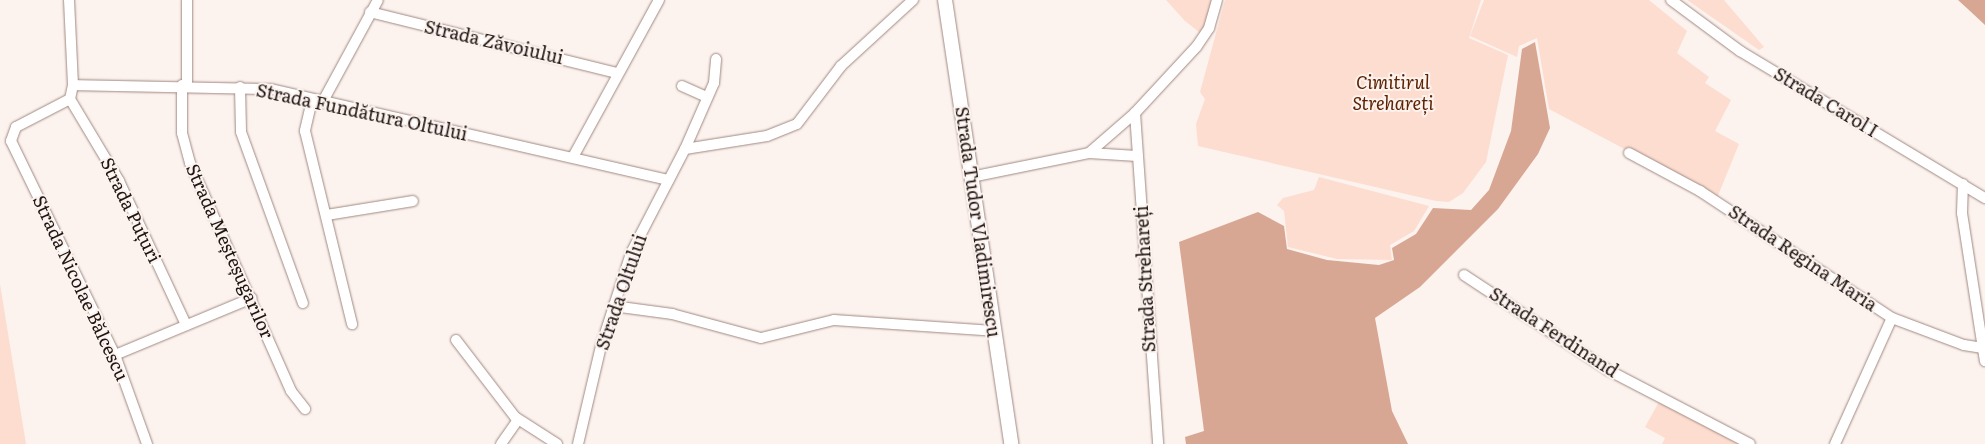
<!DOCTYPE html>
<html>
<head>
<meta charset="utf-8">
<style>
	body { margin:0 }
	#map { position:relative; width:1985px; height:444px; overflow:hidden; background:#fcf2ee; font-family:Literata,serif }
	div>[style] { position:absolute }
	.green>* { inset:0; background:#fdddd0 }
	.forest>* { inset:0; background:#d8a793 }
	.roads { filter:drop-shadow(0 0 1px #a08980) drop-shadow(0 0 1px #a08980) }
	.street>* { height:10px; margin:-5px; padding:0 5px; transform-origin:5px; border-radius:5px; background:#fff }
	.secondary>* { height:14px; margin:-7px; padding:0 7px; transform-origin:7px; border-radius:7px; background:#fff }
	span { translate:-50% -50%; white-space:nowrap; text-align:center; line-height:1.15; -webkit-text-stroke:4px #fcf2ee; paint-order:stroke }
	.street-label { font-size:18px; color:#1f1613 }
	.park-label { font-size:18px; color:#5c2202; font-style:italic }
</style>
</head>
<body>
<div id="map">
	<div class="green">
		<div style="clip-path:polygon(1166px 0,1217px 0,1204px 36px,1185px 21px)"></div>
		<div style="clip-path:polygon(1225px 0,1481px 0,1469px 38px,1508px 55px,1486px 162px,1463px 193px,1449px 202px,1436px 201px,1198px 146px,1196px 124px,1205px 99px,1200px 92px)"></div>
		<div style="clip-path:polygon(1484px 0,1649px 0,1687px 31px,1677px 53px,1709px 77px,1705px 83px,1731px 100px,1715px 131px,1739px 144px,1717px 198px,1549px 109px,1537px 38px,1519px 46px,1517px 57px,1470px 36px)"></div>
		<div style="clip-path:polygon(1687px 0,1724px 0,1764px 47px,1759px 50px)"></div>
		<div style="clip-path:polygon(1319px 177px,1429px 206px,1414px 231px,1390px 245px,1392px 260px,1337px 259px,1288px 247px,1284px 211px,1277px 205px,1283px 198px,1314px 190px)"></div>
		<div style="clip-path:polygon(0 284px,26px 444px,0 444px)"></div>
		<div style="clip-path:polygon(1660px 400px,1741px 444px,1662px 444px,1665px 438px,1645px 427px)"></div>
	</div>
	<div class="forest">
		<div style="clip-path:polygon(1958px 0,1985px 0,1985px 25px,1970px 11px)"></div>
		<div style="clip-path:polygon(1535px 42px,1550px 128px,1538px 154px,1498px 209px,1420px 287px,1375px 318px,1392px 411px,1408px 444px,1186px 444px,1185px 437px,1204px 431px,1179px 242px,1258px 212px,1284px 226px,1287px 249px,1327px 260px,1379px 265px,1394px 260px,1392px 248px,1416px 234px,1433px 208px,1471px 210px,1489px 190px,1511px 131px,1522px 49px)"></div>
	</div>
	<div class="roads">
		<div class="street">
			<div style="left:69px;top:0;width:85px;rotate:87.3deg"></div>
			<div style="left:73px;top:85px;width:14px;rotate:102deg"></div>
			<div style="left:70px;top:99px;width:61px;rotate:152.6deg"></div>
			<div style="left:16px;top:127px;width:15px;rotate:110deg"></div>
			<div style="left:11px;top:141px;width:238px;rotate:64.1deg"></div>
			<div style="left:115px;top:355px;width:95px;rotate:70.2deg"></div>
			<div style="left:187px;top:0;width:85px;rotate:90deg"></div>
			<div style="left:1671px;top:0;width:86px;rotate:36.5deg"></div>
			<div style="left:1740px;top:51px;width:286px;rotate:31deg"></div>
			<div style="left:370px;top:12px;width:254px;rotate:13.9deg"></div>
			<div style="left:73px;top:85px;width:198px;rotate:1.2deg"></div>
			<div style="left:271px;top:89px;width:408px;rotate:12.9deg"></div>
			<div style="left:182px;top:85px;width:48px;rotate:90deg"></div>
			<div style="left:182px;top:133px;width:31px;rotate:75deg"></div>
			<div style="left:190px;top:163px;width:249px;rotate:66.1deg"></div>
			<div style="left:291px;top:391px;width:23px;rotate:52deg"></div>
			<div style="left:682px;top:86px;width:27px;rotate:24deg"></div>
			<div style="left:240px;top:87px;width:45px;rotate:88.7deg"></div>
			<div style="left:241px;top:132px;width:182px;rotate:70.1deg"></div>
			<div style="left:70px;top:99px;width:96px;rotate:59.1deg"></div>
			<div style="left:119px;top:181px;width:159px;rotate:65deg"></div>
			<div style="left:312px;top:100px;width:32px;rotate:103deg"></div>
			<div style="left:305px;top:131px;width:199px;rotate:76.3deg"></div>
			<div style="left:322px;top:103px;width:117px;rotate:-61.5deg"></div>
			<div style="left:1135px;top:113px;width:332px;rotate:86deg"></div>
			<div style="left:685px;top:149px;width:72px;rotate:-66.3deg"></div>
			<div style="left:714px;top:83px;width:24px;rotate:-85deg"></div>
			<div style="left:1089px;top:153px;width:48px;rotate:3.6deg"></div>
			<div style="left:1629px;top:153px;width:81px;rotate:28.2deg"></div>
			<div style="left:1700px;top:191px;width:230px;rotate:33.5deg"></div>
			<div style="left:1892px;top:318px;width:77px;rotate:20.6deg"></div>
			<div style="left:1964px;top:345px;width:19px;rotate:9deg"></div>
			<div style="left:573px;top:157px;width:179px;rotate:-61.3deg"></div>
			<div style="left:971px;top:177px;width:120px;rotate:-11.5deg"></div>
			<div style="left:1089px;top:153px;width:61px;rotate:-41deg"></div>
			<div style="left:1135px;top:113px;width:91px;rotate:-47.2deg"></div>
			<div style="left:1197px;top:46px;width:22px;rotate:-56deg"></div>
			<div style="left:1209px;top:28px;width:29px;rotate:-74deg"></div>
			<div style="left:1963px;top:184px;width:29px;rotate:92deg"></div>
			<div style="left:1962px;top:213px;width:150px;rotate:81.2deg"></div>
			<div style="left:327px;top:215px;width:87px;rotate:-9.2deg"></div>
			<div style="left:1464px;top:275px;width:173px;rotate:33.4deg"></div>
			<div style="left:1608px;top:370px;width:160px;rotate:27.5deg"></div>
			<div style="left:613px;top:306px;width:60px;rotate:7.7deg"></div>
			<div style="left:672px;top:314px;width:92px;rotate:15.1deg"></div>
			<div style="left:761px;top:338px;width:75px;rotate:-13.9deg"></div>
			<div style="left:834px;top:320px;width:160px;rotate:3.9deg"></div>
			<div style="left:456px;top:340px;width:97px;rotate:52.5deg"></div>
			<div style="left:515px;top:417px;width:50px;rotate:32.7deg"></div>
			<div style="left:115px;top:355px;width:148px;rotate:-22.6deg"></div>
			<div style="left:501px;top:444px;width:29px;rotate:-55deg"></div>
			<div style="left:578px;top:444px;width:101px;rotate:-76.8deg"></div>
			<div style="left:601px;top:346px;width:98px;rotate:-72.1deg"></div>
			<div style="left:631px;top:253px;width:117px;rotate:-62.6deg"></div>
			<div style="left:685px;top:149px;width:83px;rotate:-9deg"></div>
			<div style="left:767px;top:136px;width:32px;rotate:-22deg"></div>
			<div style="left:797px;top:124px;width:73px;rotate:-52.8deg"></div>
			<div style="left:841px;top:66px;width:98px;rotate:-42.5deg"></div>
			<div style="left:1835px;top:444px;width:138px;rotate:-65.7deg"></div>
		</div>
		<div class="secondary">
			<div style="left:945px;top:0;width:449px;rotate:81.5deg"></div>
		</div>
	</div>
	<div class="street-label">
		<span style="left:494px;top:42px;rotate:13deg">Strada Zăvoiului</span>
		<span style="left:1826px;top:102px;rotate:31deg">Strada Carol I</span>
		<span style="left:362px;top:112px;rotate:12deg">Strada Fundătura Oltului</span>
		<span style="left:131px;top:210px;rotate:64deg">Strada Puțuri</span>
		<span style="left:978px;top:222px;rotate:82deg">Strada Tudor Vladimirescu</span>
		<span style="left:230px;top:251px;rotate:66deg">Strada Meșteșugarilor</span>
		<span style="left:1803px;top:258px;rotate:34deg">Strada Regina Maria</span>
		<span style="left:1145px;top:279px;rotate:-93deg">Strada Strehareți</span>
		<span style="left:81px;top:288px;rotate:65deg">Strada Nicolae Bălcescu</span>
		<span style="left:621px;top:292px;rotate:-71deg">Strada Oltului</span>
		<span style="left:1554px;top:332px;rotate:33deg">Strada Ferdinand</span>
	</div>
	<div class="park-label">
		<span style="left:1393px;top:93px">Cimitirul<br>Strehareți</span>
	</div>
</div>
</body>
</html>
